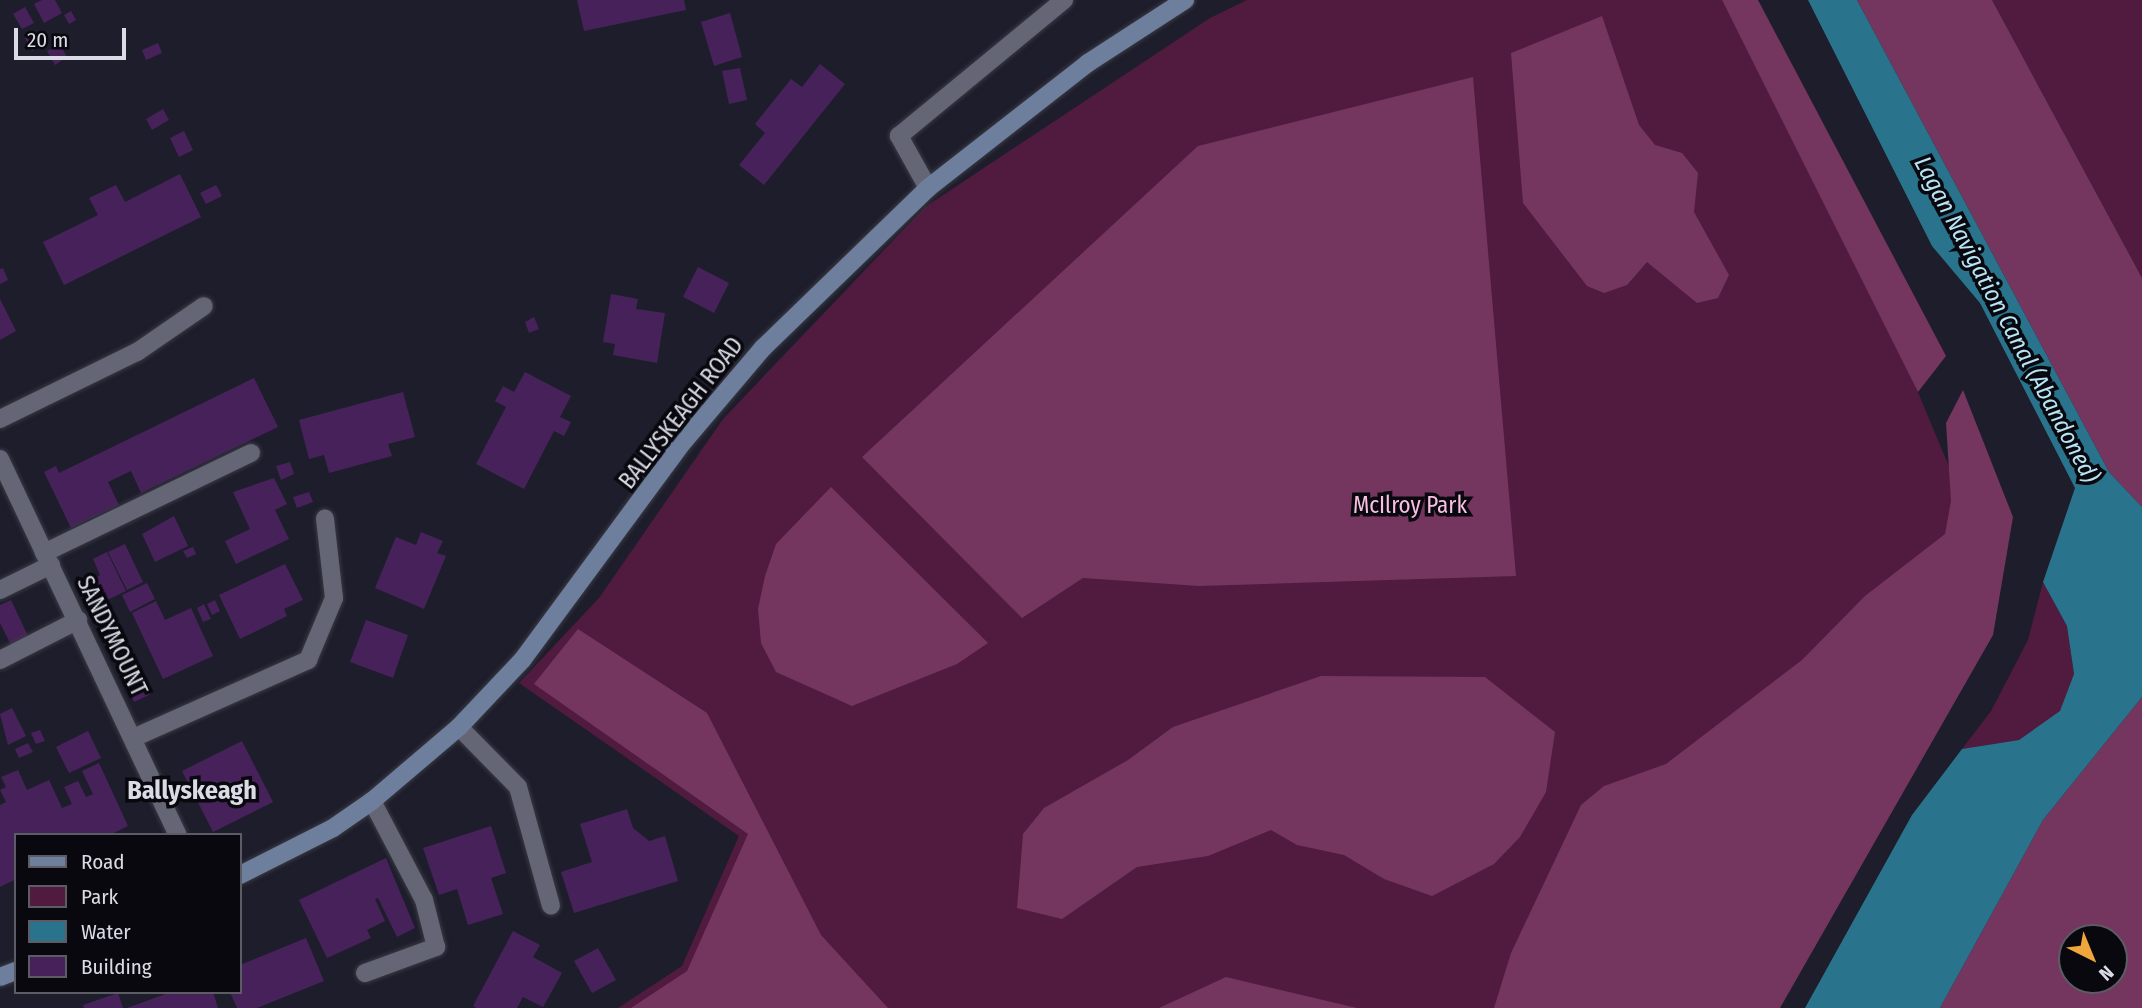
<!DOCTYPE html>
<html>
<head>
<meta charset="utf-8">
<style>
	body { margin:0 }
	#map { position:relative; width:2142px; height:1008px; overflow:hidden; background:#1d1d2b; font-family:"Fira Sans Condensed",sans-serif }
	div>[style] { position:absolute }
	.green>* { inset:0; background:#511b40 }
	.forest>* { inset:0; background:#74365e }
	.water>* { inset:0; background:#29748c }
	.building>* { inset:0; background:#47225a }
	.roads { filter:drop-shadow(0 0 2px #3a3a45) drop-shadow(0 0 2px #3a3a45) }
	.service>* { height:18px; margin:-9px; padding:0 9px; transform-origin:9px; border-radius:9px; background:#646575 }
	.minor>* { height:18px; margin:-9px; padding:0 9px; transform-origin:9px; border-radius:9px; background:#646575 }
	.secondary>* { height:18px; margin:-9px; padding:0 9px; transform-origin:9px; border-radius:9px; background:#6e7f9d }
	span { translate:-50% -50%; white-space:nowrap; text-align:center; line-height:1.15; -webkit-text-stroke:7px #08080e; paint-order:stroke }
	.street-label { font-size:23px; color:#dadbe4 }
	.park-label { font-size:23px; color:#f9bfe1 }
	.water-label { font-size:24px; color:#b7e5f5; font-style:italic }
	.quarter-label { font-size:26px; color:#dadbe4; font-weight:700 }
	.legend { position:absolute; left:14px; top:833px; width:228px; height:161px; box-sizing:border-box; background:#08080e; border:2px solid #5c5c64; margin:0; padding:9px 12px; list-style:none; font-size:21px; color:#dadbe4 }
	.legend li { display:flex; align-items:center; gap:14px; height:35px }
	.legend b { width:35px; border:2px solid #5c5c64 }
	.north { position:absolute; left:2058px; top:924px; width:70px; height:70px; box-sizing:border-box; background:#08080e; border:2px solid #5c5c64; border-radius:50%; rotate:137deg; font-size:19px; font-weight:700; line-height:28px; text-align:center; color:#dadbe4 }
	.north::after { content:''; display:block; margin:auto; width:24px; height:32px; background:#efa73d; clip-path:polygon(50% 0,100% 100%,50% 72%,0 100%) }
	.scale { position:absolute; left:14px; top:28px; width:112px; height:32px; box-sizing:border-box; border:4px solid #dadbe4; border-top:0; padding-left:9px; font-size:21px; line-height:24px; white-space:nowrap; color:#dadbe4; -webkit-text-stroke:5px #08080e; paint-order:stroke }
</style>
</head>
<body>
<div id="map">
	<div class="green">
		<div style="clip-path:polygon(1247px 0,1722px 0,1898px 345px,1980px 540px,1744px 1008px,618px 1008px,682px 966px,739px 836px,519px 683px,599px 598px,723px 419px,925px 207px,1210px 18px)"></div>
		<div style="clip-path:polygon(1992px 0,2142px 0,2142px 278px)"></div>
		<div style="clip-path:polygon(2043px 582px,2067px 626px,2074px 674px,2060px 712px,2019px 740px,1962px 749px,1991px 711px,2028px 640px)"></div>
	</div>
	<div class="forest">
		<div style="clip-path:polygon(1722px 0,1758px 0,1946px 356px,1918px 392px)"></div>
		<div style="clip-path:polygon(1857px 0,1992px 0,2142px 278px,2142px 507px,2109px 472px)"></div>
		<div style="clip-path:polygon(1602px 16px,1639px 125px,1655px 145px,1682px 153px,1698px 173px,1694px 212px,1729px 275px,1718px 298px,1697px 303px,1647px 262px,1627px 285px,1604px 293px,1587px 286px,1523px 203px,1511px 53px)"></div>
		<div style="clip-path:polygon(1473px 77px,1516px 576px,1199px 586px,1083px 578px,1022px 618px,862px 457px,1198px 146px)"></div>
		<div style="clip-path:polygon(1963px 390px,2013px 517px,1993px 635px,1780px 1008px,1494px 1008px,1511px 953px,1581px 805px,1604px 786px,1666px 764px,1802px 660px,1865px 596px,1945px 534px,1951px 501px,1946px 423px)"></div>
		<div style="clip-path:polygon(831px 487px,988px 643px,957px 664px,852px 706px,776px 672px,761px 643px,758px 609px,765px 576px,776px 544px)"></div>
		<div style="clip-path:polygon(578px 629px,707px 713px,821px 935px,888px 1008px,631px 1008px,687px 971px,748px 834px,534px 684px)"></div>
		<div style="clip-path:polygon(1321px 676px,1485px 677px,1555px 732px,1546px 792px,1520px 837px,1494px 864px,1432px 896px,1384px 879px,1344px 855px,1297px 845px,1271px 830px,1208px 856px,1137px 867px,1062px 919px,1017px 908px,1023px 834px,1044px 808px,1128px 760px,1173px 727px)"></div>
		<div style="clip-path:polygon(evenodd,2142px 697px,2142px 1008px,1940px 1008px,2043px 820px,2142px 697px,2072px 938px,2114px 938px,2114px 980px,2072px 980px,2072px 938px)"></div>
		<div style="clip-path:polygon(1226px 977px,1357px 1008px,1159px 1008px)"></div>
	</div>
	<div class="water">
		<div style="clip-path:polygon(1808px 0,1857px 0,2109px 472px,2142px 507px,2142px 697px,2043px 820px,1940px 1008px,1805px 1008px,1912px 815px,1962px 749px,2019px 740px,2060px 711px,2074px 674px,2067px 626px,2043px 582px,2075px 488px,1980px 303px,1932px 246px)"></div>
	</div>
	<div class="building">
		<div style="clip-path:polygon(42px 0,55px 0,62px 13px,44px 23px,34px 4px)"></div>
		<div style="clip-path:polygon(577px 0,684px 0,686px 10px,584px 31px)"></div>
		<div style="clip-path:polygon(25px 7px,34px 23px,22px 29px,13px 14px)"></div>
		<div style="clip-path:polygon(71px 11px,76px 20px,69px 24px,64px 15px)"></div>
		<div style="clip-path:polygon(730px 13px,742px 57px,714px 66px,701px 22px)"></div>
		<div style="clip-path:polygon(36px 33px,43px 46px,32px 51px,25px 38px)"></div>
		<div style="clip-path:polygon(158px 43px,162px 53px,146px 60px,142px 50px)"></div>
		<div style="clip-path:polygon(60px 44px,67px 57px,55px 65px,47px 51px)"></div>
		<div style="clip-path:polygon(820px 64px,845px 84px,764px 185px,739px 165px,765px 133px,755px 124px,791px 79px,802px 87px)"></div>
		<div style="clip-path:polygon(740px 68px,747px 100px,729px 104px,722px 71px)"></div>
		<div style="clip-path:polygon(163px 109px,169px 120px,152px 130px,146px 119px)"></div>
		<div style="clip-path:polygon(184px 131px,193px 150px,179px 157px,170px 138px)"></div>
		<div style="clip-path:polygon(180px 174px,201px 217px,64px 285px,43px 242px,98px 215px,89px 198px,116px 185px,125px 202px)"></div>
		<div style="clip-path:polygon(216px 185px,222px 196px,206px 204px,200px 193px)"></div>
		<div style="clip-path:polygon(698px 267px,729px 283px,714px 313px,683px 297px)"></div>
		<div style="clip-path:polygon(3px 268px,8px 280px,0 284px,0 269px)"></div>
		<div style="clip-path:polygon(611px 294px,638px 299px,636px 309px,665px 313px,657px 363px,613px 355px,615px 344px,603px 342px)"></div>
		<div style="clip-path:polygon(0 299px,16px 331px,0 340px)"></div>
		<div style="clip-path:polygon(534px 317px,539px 329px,529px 333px,525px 322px)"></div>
		<div style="clip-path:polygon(525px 372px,571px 396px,560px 417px,571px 422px,564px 436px,554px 431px,524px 489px,476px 464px,506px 407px,495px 401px,503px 386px,514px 392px)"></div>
		<div style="clip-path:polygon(254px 378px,278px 427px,141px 493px,131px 471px,108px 482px,119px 505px,71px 528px,44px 472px,56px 466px,59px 473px)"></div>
		<div style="clip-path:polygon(403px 392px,415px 437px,388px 444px,392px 456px,329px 473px,324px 455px,309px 459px,299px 420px)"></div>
		<div style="clip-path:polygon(290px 462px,294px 474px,281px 480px,276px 466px)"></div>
		<div style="clip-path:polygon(274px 478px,287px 504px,275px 510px,289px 539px,236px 564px,225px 541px,250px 529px,233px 492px)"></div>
		<div style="clip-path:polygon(309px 492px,313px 502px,297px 508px,293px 497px)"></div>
		<div style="clip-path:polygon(174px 516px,188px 546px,155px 562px,142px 534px)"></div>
		<div style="clip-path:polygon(421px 532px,443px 541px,437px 553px,446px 556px,424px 609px,375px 588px,396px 537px,416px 545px)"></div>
		<div style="clip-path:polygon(125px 544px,143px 582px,127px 590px,108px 552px)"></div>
		<div style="clip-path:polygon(193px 547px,196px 554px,187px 558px,183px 551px)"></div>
		<div style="clip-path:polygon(107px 552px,126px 591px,93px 607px,82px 584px,100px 575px,93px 559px)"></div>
		<div style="clip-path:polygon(285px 564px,303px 600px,284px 609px,287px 616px,240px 639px,219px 595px)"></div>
		<div style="clip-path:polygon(147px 583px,155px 599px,130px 612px,122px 595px)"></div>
		<div style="clip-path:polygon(11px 600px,28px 636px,11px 645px,0 623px,0 605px)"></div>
		<div style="clip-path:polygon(215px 600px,220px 611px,212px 615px,207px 604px)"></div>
		<div style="clip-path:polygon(156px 601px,165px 620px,191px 608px,213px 656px,163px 679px,132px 613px)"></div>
		<div style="clip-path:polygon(204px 604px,211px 619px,203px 622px,197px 608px)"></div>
		<div style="clip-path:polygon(366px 620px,408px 635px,393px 678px,350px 662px)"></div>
		<div style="clip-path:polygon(139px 670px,151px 694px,134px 702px,122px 677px)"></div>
		<div style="clip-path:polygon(12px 708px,26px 736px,8px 745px,0 714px)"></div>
		<div style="clip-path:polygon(40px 730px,45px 741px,36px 744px,31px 733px)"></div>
		<div style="clip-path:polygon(88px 731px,101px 758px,69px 773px,56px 747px)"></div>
		<div style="clip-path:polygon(242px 741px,273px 802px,213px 832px,182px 771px)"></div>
		<div style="clip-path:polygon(28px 743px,33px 752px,19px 758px,15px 749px)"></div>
		<div style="clip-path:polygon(99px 763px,128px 826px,110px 835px,16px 835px,16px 879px,0 887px,0 805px,6px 802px,0 790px,6px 787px,1px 777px,18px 770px,27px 790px,49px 780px,62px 808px,72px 804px,64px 787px,78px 781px,86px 797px,93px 794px,82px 771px)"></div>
		<div style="clip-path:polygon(627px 809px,633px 828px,649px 841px,665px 836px,678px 881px,574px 913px,561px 872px,592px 862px,580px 824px)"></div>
		<div style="clip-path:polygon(491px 826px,506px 873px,491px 878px,503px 914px,468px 925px,457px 889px,439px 895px,423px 848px)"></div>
		<div style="clip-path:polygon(386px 858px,415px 928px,397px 937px,378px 898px,375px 899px,385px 921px,367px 930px,371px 938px,327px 958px,299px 900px)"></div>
		<div style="clip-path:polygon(513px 931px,540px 945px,533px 957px,562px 973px,543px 1007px,523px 997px,517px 1008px,476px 1008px,473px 1006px)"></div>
		<div style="clip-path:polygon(306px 938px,324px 981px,257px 1008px,237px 1008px,230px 992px,240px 992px,240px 965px)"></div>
		<div style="clip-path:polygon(598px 948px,616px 980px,592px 993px,574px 961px)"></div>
		<div style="clip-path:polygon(171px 992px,213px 992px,218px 1008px,127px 1008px)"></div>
		<div style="clip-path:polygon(118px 993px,123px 1008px,84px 1008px,83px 1005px)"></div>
	</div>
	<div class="roads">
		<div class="service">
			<div style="left:928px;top:188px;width:60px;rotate:-119.1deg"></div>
			<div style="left:899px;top:136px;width:214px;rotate:-39.5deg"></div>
			<div style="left:44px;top:553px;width:230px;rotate:-25.8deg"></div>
			<div style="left:0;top:590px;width:57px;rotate:-26.1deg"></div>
			<div style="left:0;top:660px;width:88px;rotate:-27.1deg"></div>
			<div style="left:365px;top:973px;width:76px;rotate:-20.1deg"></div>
			<div style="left:436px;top:947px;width:49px;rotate:-104.3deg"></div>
			<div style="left:424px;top:900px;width:112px;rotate:-117.7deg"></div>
		</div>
		<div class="minor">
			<div style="left:0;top:419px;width:153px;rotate:-26.1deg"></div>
			<div style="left:137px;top:352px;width:81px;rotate:-34.5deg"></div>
			<div style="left:0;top:459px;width:416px;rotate:64.7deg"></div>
			<div style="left:459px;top:727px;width:84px;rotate:45.5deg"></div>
			<div style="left:518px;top:787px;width:123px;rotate:74.5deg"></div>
			<div style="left:133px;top:738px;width:192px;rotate:-24deg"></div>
			<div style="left:308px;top:660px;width:67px;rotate:-67.2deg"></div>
			<div style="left:334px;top:598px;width:80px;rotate:-96.5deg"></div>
		</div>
		<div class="secondary">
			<div style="left:240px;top:875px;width:104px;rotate:-26.8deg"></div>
			<div style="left:333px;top:828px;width:47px;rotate:-34.7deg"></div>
			<div style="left:372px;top:801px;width:114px;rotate:-40.4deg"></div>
			<div style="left:459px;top:727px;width:93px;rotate:-46.7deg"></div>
			<div style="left:523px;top:659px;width:271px;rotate:-53.6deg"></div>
			<div style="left:684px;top:441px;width:122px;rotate:-49.7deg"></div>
			<div style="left:763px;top:348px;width:230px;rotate:-44.1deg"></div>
			<div style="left:928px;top:188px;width:203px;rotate:-38deg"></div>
			<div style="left:1088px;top:63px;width:116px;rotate:-33deg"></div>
			<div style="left:0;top:977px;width:17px;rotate:-21deg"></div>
		</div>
	</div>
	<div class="street-label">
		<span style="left:681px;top:413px;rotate:-52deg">BALLYSKEAGH ROAD</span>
		<span style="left:112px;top:636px;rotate:64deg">SANDYMOUNT</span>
	</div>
	<div class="park-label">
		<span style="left:1410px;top:505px">McIlroy Park</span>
	</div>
	<div class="water-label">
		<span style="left:2006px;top:320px;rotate:62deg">Lagan Navigation Canal (Abandoned)</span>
	</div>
	<div class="quarter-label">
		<span style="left:192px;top:791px">Ballyskeagh</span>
	</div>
	<ul class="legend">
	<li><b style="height:9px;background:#6e7f9d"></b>Road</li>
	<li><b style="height:19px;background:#511b40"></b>Park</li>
	<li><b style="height:19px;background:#29748c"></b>Water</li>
	<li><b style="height:19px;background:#47225a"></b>Building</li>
	</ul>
	<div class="north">N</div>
	<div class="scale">20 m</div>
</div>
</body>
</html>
